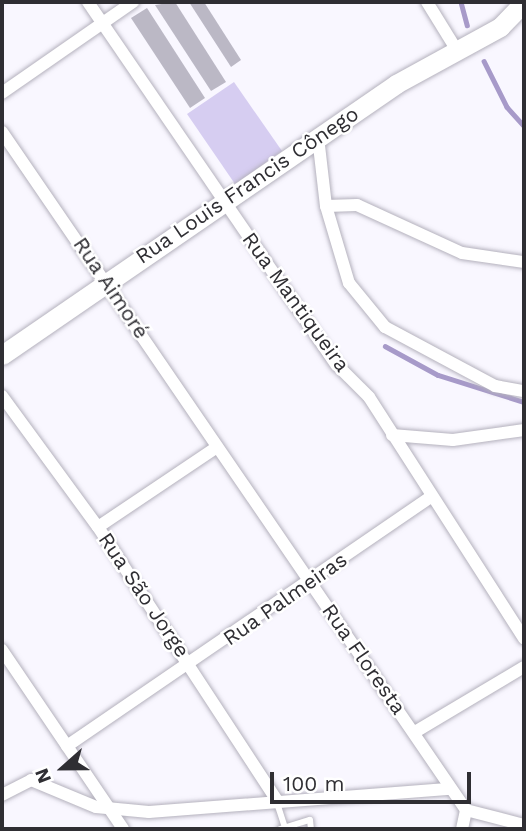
<!DOCTYPE html>
<html>
<head>
<meta charset="utf-8">
<style>
	body { margin:0 }
	#map { position:relative; width:526px; height:831px; overflow:hidden; background:#f9f7ff; font-family:"Work Sans",sans-serif }
	div>[style] { position:absolute }
	.green>* { inset:0; background:#d6cdf1 }
	.stream>* { height:4.5px; margin:-2.25px; padding:0 2.25px; transform-origin:2.25px; border-radius:2.25px; background:#a79ac9 }
	.building>* { inset:0; background:#bbb8c5 }
	.roads { filter:drop-shadow(0 0 2px #b4b1bd) drop-shadow(0 0 2px #b4b1bd) }
	.lane>* { height:6px; margin:-3px; padding:0 3px; transform-origin:3px; border-radius:3px; background:#fff }
	.street>* { height:12px; margin:-6px; padding:0 6px; transform-origin:6px; border-radius:6px; background:#fff }
	.secondary>* { height:19px; margin:-9.5px; padding:0 9.5px; transform-origin:9.5px; border-radius:9.5px; background:#fff }
	span { translate:-50% -50%; white-space:nowrap; text-align:center; line-height:1.15; -webkit-text-stroke:5px #fff; paint-order:stroke }
	.street-label { font-size:21px; color:#2f2e33 }
	.frame { position:absolute; inset:0; border:4px solid #2f2e33; pointer-events:none }
	.north { position:absolute; left:28px; top:733px; width:70px; height:70px; -webkit-text-stroke:5px #fff; paint-order:stroke; rotate:249deg; font-size:19px; font-weight:700; line-height:28px; text-align:center; color:#2f2e33 }
	.north::after { content:''; display:block; margin:auto; width:24px; height:32px; background:#2f2e33; clip-path:polygon(50% 0,100% 100%,50% 72%,0 100%) }
	.scale { position:absolute; left:270px; top:772px; width:201px; height:32px; box-sizing:border-box; border:4px solid #2f2e33; border-top:0; padding-left:9px; font-size:21px; line-height:24px; white-space:nowrap; color:#2f2e33; -webkit-text-stroke:5px #fff; paint-order:stroke }
</style>
</head>
<body>
<div id="map">
	<div class="green">
		<div style="clip-path:polygon(234px 82px,282px 151px,235px 184px,187px 114px)"></div>
	</div>
	<div class="stream">
		<div style="left:461px;top:2px;width:24px;rotate:75deg"></div>
		<div style="left:484px;top:61px;width:51px;rotate:63.4deg"></div>
		<div style="left:507px;top:107px;width:25px;rotate:48deg"></div>
		<div style="left:385px;top:346px;width:60px;rotate:28.7deg"></div>
		<div style="left:438px;top:375px;width:90px;rotate:17.4deg"></div>
	</div>
	<div class="building">
		<div style="clip-path:polygon(175px 2px,226px 82px,211px 91px,155px 5px)"></div>
		<div style="clip-path:polygon(189px 2px,204px 2px,241px 60px,231px 67px)"></div>
		<div style="clip-path:polygon(147px 8px,205px 98px,190px 108px,131px 18px)"></div>
	</div>
	<div class="roads">
		<div class="lane">
			<div style="left:277px;top:803px;width:23px;rotate:72deg"></div>
			<div style="left:280px;top:829px;width:31px;rotate:-17deg"></div>
			<div style="left:310px;top:820px;width:9px;rotate:84deg"></div>
		</div>
		<div class="street">
			<div style="left:88px;top:2px;width:440px;rotate:55.6deg"></div>
			<div style="left:337px;top:365px;width:45px;rotate:45deg"></div>
			<div style="left:369px;top:397px;width:287px;rotate:57.3deg"></div>
			<div style="left:427px;top:2px;width:55px;rotate:58.3deg"></div>
			<div style="left:2px;top:93px;width:160px;rotate:-34.8deg"></div>
			<div style="left:2px;top:132px;width:822px;rotate:55.61deg"></div>
			<div style="left:318px;top:137px;width:69px;rotate:83.4deg"></div>
			<div style="left:326px;top:206px;width:80px;rotate:73.4deg"></div>
			<div style="left:349px;top:283px;width:57px;rotate:50.7deg"></div>
			<div style="left:385px;top:327px;width:125px;rotate:28.2deg"></div>
			<div style="left:495px;top:386px;width:29px;rotate:10deg"></div>
			<div style="left:326px;top:206px;width:31px;rotate:-2deg"></div>
			<div style="left:357px;top:205px;width:115px;rotate:24.6deg"></div>
			<div style="left:462px;top:253px;width:63px;rotate:8.3deg"></div>
			<div style="left:2px;top:396px;width:162px;rotate:53.8deg"></div>
			<div style="left:98px;top:527px;width:327px;rotate:56.8deg"></div>
			<div style="left:392px;top:435px;width:61px;rotate:4.7deg"></div>
			<div style="left:453px;top:440px;width:72px;rotate:-8deg"></div>
			<div style="left:98px;top:527px;width:143px;rotate:-33.9deg"></div>
			<div style="left:2px;top:650px;width:216px;rotate:55.9deg"></div>
			<div style="left:415px;top:732px;width:127px;rotate:-30.8deg"></div>
			<div style="left:67px;top:746px;width:442px;rotate:-34.4deg"></div>
			<div style="left:2px;top:795px;width:33px;rotate:-27deg"></div>
			<div style="left:31px;top:780px;width:70px;rotate:22.6deg"></div>
			<div style="left:96px;top:807px;width:53px;rotate:5.4deg"></div>
			<div style="left:149px;top:812px;width:302px;rotate:-4.4deg"></div>
			<div style="left:466px;top:810px;width:60px;rotate:14.5deg"></div>
			<div style="left:462px;top:829px;width:19px;rotate:-78deg"></div>
		</div>
		<div class="secondary">
			<div style="left:2px;top:355px;width:478px;rotate:-34.5deg"></div>
			<div style="left:396px;top:84px;width:119px;rotate:-28.7deg"></div>
			<div style="left:500px;top:27px;width:35px;rotate:-46deg"></div>
		</div>
	</div>
	<div class="street-label">
		<span style="left:247px;top:185px;rotate:-34deg">Rua Louis Francis Cônego</span>
		<span style="left:111px;top:288px;rotate:56deg">Rua Aimoré</span>
		<span style="left:296px;top:302px;rotate:54deg">Rua Mantiqueira</span>
		<span style="left:144px;top:595px;rotate:56deg">Rua São Jorge</span>
		<span style="left:285px;top:599px;rotate:-35deg">Rua Palmeiras</span>
		<span style="left:364px;top:659px;rotate:55deg">Rua Floresta</span>
	</div>
	<div class="frame"></div>
	<div class="north">N</div>
	<div class="scale">100 m</div>
</div>
</body>
</html>
